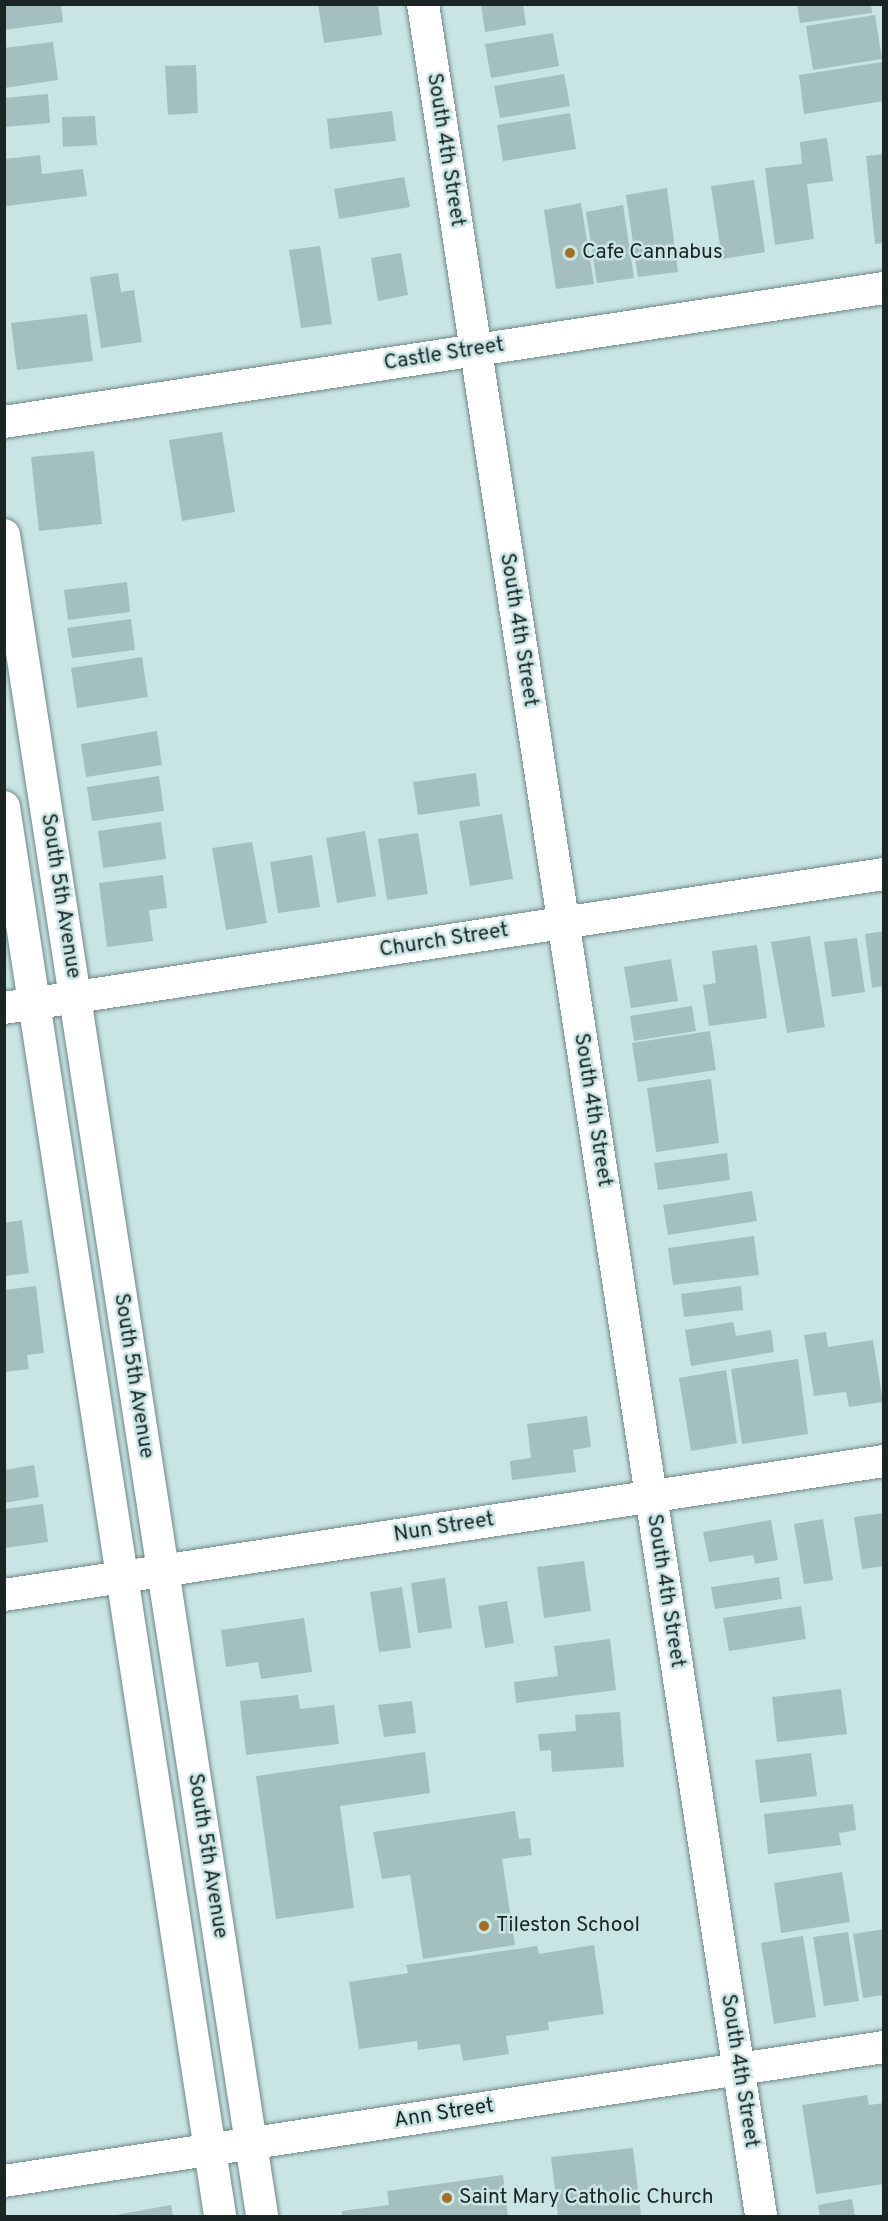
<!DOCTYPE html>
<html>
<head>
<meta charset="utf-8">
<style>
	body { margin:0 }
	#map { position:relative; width:888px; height:2221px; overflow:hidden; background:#c9e5e3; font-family:Overpass,sans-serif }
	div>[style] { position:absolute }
	.building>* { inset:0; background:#a4c0be }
	.roads { filter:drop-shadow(0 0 2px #6e8887) drop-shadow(0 0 2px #6e8887) }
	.minor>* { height:32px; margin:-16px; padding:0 16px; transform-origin:16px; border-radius:16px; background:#fff }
	.dots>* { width:16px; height:16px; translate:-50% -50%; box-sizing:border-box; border:3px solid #c9e5e3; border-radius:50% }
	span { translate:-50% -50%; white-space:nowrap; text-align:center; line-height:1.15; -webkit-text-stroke:5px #c9e5e3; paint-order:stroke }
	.street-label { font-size:21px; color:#1a2524 }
	.poi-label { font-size:21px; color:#1a2524 }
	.left { translate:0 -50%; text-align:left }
	.frame { position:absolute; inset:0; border:6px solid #1a2524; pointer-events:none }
</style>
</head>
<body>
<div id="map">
	<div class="building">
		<div style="clip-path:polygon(4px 4px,61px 4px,63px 22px,4px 30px)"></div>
		<div style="clip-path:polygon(318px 4px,378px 4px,382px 35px,324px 43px)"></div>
		<div style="clip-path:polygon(481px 4px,523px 4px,526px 25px,485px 32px)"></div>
		<div style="clip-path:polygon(797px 4px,871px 4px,872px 13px,800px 23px)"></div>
		<div style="clip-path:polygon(875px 15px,882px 59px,813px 70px,806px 26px)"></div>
		<div style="clip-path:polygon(553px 33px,559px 66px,491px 78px,485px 44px)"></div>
		<div style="clip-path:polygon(53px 42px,58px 80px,4px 88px,4px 48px)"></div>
		<div style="clip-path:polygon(882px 62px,884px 101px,804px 114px,799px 75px)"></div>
		<div style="clip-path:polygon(196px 65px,198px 113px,168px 115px,165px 66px)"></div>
		<div style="clip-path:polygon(564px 74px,570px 106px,500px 118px,494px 86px)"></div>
		<div style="clip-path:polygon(48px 94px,50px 123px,4px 127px,4px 98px)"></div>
		<div style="clip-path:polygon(392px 111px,396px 141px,330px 149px,327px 119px)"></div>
		<div style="clip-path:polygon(570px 113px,576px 149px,503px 161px,497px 125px)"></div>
		<div style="clip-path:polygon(95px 116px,97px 145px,63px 147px,62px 117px)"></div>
		<div style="clip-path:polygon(827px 138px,833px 181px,807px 184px,814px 239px,775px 245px,765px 168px,802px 164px,800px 142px)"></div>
		<div style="clip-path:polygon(884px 154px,884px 243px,875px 244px,866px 156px)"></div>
		<div style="clip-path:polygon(40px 155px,42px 174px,83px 169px,87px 196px,6px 206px,4px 159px)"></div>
		<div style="clip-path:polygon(404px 177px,410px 207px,339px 219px,334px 189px)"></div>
		<div style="clip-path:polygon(754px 180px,765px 252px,722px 259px,711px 186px)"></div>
		<div style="clip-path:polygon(667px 188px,678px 272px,638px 277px,626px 195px)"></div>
		<div style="clip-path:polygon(581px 203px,594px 284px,556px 289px,544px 210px)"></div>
		<div style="clip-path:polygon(623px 205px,634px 278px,597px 283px,586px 212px)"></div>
		<div style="clip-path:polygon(320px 246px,332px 324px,301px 328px,289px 250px)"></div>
		<div style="clip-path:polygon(401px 253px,408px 295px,378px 301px,371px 258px)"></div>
		<div style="clip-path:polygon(118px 273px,121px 292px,134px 290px,142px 342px,101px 348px,90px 277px)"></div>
		<div style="clip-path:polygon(87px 314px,93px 361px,17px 370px,11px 323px)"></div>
		<div style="clip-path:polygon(222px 432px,235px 512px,182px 521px,169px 440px)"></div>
		<div style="clip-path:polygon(94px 451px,102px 524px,39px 531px,31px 457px)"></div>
		<div style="clip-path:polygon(127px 582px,130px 612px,68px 620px,64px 590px)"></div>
		<div style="clip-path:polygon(131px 619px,135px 650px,72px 658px,67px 628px)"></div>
		<div style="clip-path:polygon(142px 657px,148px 697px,77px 708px,71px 668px)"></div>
		<div style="clip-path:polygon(157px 731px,162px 765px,86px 777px,81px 744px)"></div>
		<div style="clip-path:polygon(476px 773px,480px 806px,418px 815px,413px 782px)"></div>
		<div style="clip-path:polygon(159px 776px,164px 811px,92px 821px,87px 787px)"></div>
		<div style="clip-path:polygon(502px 814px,513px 879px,470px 886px,459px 821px)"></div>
		<div style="clip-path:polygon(161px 822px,166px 859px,103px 868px,98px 831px)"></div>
		<div style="clip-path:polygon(365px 831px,376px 896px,337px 903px,326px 838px)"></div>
		<div style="clip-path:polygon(418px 833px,428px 894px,387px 900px,378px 839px)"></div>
		<div style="clip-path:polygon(252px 842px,267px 923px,226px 930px,212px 848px)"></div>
		<div style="clip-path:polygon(312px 855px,320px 907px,278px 913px,270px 862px)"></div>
		<div style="clip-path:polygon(163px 875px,167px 908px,149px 910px,153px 941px,107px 947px,99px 883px)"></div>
		<div style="clip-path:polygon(884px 931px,884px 986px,872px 988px,865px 934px)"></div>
		<div style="clip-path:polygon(810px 936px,825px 1027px,787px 1033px,771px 942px)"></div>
		<div style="clip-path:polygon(857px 938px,865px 992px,832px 997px,824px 942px)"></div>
		<div style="clip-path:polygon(757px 945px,767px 1018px,709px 1026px,703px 985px,716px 983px,712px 951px)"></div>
		<div style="clip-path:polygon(671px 959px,678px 1001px,631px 1008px,624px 967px)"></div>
		<div style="clip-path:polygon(692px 1006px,696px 1031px,634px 1041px,630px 1016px)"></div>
		<div style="clip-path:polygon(710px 1031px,716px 1070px,638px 1082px,632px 1043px)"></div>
		<div style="clip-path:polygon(711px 1079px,719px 1143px,656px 1152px,647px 1088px)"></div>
		<div style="clip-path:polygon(727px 1153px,730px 1180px,658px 1190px,654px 1163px)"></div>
		<div style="clip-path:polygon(752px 1191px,757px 1221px,668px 1235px,663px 1205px)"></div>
		<div style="clip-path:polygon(22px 1220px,29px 1273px,4px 1276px,4px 1223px)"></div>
		<div style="clip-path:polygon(754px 1236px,759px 1275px,673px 1285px,668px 1248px)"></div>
		<div style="clip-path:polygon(36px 1286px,44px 1353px,27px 1355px,29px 1369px,4px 1372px,4px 1290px)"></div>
		<div style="clip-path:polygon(741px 1286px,743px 1310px,684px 1317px,681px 1294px)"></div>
		<div style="clip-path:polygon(733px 1322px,736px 1336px,771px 1330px,774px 1352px,691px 1366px,685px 1330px)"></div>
		<div style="clip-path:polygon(826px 1332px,828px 1347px,873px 1340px,883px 1402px,849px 1407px,846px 1392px,814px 1396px,804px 1335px)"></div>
		<div style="clip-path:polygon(798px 1359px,808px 1434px,742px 1444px,731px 1369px)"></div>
		<div style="clip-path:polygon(726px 1370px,737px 1443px,691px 1451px,679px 1378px)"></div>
		<div style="clip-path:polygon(587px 1416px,591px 1447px,573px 1450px,576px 1472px,512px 1480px,510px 1461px,531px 1458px,527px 1424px)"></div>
		<div style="clip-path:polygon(34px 1465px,39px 1497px,4px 1503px,4px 1470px)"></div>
		<div style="clip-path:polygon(43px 1504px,48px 1542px,4px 1548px,4px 1509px)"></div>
		<div style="clip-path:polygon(884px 1513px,884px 1566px,862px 1569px,854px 1517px)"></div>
		<div style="clip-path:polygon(823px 1519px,833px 1580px,804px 1584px,794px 1524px)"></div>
		<div style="clip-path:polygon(771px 1520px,778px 1560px,755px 1564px,753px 1555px,709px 1562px,703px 1532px)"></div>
		<div style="clip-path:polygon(584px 1561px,591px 1611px,544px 1618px,537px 1567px)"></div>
		<div style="clip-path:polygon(779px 1577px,782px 1599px,715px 1609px,711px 1587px)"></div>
		<div style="clip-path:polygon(445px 1578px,452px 1628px,418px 1633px,411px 1583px)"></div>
		<div style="clip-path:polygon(402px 1587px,411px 1648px,379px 1652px,370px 1592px)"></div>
		<div style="clip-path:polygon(507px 1601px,514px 1643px,485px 1648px,478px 1606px)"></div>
		<div style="clip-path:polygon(801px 1606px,806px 1639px,729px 1651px,723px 1618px)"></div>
		<div style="clip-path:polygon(304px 1618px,312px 1672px,261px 1679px,258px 1662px,226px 1667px,221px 1630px)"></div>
		<div style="clip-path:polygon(610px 1639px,616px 1690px,516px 1703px,514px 1682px,558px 1676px,554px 1646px)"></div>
		<div style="clip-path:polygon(841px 1689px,847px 1734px,777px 1742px,772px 1697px)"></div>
		<div style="clip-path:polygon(298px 1695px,300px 1709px,334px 1705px,339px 1744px,246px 1755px,240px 1701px)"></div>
		<div style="clip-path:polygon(412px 1701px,416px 1733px,384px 1737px,378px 1705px)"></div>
		<div style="clip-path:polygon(620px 1712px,624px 1767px,552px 1772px,551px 1750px,540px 1751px,538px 1734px,576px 1731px,575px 1715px)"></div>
		<div style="clip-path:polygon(425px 1752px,430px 1793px,340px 1806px,354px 1908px,276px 1919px,256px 1776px)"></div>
		<div style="clip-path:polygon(811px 1753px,817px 1796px,760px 1803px,755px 1760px)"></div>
		<div style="clip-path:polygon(853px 1804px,856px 1830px,839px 1833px,841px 1845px,768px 1854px,764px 1814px)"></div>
		<div style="clip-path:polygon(515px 1811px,519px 1839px,530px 1838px,532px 1855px,502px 1859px,515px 1945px,423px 1959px,410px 1875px,382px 1879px,373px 1832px)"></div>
		<div style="clip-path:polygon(842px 1872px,850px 1922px,781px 1933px,774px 1883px)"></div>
		<div style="clip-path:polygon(884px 1929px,884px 1995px,863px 1998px,853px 1934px)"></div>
		<div style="clip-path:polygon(848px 1932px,859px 2001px,824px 2006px,813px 1937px)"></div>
		<div style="clip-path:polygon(803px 1936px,816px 2017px,774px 2024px,761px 1943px)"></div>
		<div style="clip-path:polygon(594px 1945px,604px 2014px,548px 2022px,549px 2030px,506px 2036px,509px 2054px,463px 2061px,460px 2044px,418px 2050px,417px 2041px,359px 2049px,349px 1982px,408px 1973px,406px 1965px,537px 1946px,539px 1954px)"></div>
		<div style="clip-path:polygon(867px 2095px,869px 2105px,884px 2103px,884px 2184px,816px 2194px,802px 2105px)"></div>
		<div style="clip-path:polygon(633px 2148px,641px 2216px,558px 2216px,551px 2157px)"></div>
		<div style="clip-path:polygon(503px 2175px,508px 2216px,342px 2216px,342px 2211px,389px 2205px,387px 2191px)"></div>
		<div style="clip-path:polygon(852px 2199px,855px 2216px,820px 2216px,818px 2205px)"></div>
		<div style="clip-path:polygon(171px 2205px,173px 2216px,116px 2216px,116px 2215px)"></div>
	</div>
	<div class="roads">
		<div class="minor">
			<div style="left:423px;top:4px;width:2238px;rotate:81.31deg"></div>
			<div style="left:4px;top:422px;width:890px;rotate:-8.66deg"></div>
			<div style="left:4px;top:535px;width:1701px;rotate:81.27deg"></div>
			<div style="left:4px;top:807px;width:1425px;rotate:81.28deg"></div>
			<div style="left:4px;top:1008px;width:890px;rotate:-8.66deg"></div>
			<div style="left:4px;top:1595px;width:890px;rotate:-8.66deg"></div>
			<div style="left:4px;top:2181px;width:890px;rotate:-8.66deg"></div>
		</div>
	</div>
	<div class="dots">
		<div style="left:570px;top:253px;background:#a16f25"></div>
		<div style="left:484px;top:1926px;background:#a16f25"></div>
		<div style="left:447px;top:2198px;background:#a16f25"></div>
	</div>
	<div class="street-label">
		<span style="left:445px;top:150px;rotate:81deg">South 4th Street</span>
		<span style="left:444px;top:355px;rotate:-9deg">Castle Street</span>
		<span style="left:518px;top:630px;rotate:81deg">South 4th Street</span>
		<span style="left:60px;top:896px;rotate:81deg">South 5th Avenue</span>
		<span style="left:444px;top:941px;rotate:-9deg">Church Street</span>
		<span style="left:592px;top:1110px;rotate:81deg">South 4th Street</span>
		<span style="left:133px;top:1376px;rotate:81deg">South 5th Avenue</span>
		<span style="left:444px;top:1528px;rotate:-9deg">Nun Street</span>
		<span style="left:665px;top:1591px;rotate:81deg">South 4th Street</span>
		<span style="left:207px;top:1856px;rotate:81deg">South 5th Avenue</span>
		<span style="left:739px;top:2071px;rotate:81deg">South 4th Street</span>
		<span style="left:444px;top:2114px;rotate:-9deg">Ann Street</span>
	</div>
	<div class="poi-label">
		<span class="left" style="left:582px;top:253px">Cafe Cannabus</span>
		<span class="left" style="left:496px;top:1926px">Tileston School</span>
		<span class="left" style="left:459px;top:2198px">Saint Mary Catholic Church</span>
	</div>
	<div class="frame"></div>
</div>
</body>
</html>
